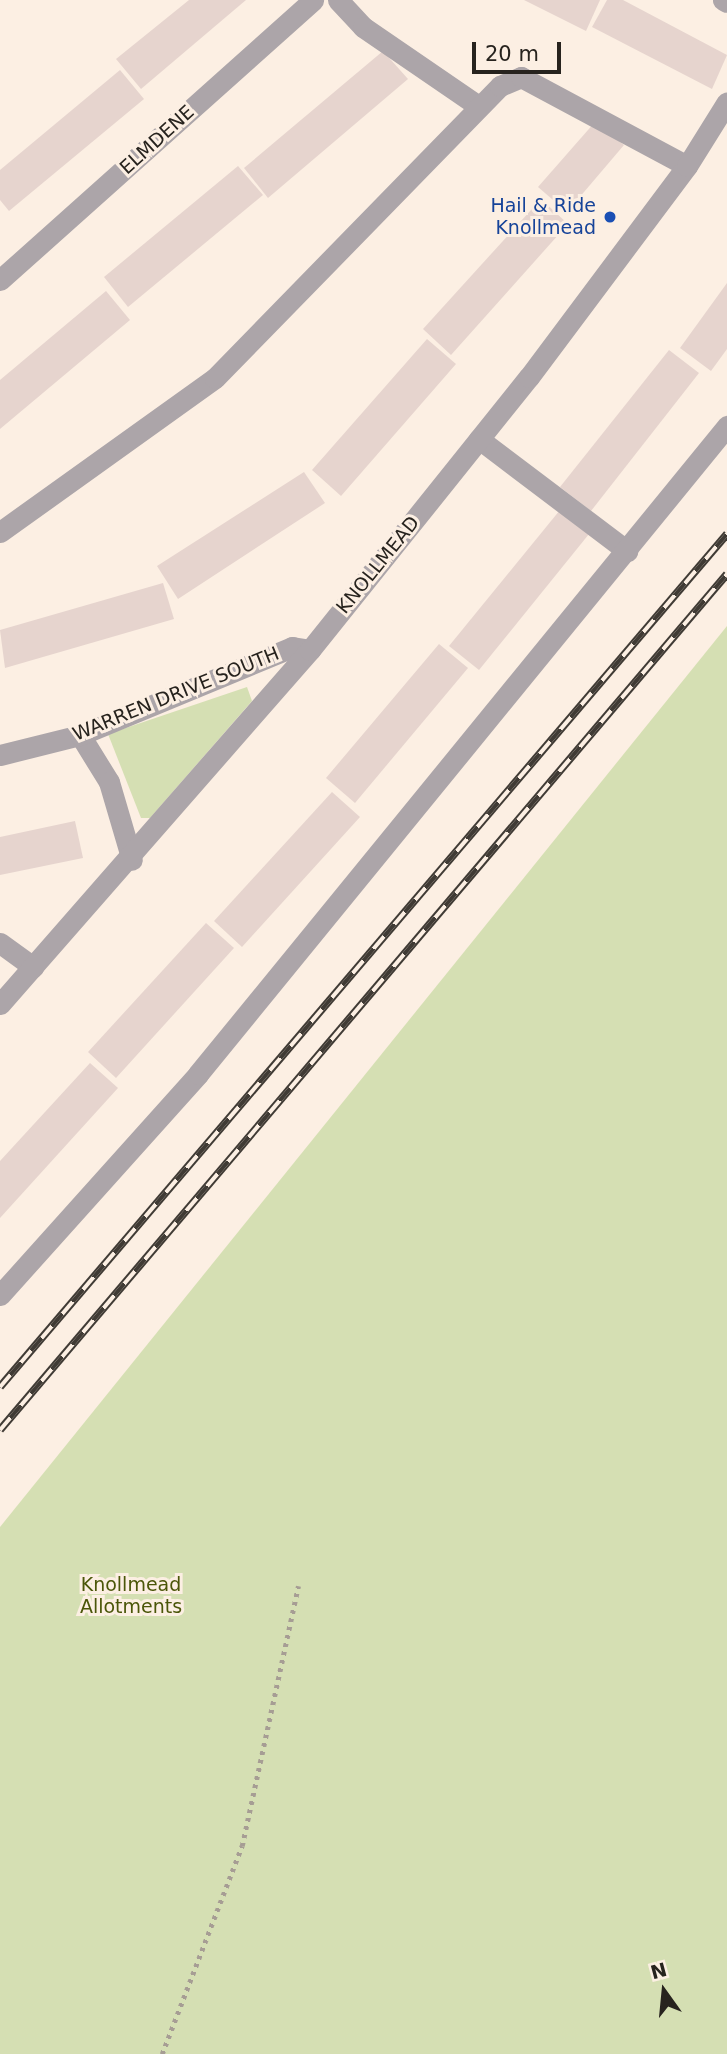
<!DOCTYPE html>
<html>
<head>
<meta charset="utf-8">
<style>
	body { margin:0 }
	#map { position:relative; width:727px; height:2054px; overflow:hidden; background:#fcefe3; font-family:"DejaVu Sans",sans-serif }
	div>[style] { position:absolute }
	.green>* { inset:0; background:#d5dfb3 }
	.building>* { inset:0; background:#e6d4ce }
	.path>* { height:4.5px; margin-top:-2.25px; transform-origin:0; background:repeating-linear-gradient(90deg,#a69d94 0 3.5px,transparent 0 8.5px) }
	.minor>* { height:21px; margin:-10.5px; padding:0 10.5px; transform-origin:10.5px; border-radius:10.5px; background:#aca5a9 }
	.rail>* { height:8px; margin-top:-4px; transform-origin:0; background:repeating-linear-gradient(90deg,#fcefe3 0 16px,#403b35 0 32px); box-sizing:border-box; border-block:2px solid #403b35 }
	.dots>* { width:19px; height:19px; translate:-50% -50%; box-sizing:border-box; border:4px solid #fcefe3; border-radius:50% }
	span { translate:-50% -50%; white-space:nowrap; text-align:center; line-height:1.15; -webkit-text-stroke:6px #fcefe3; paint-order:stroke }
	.street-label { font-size:19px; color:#27231e }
	.transit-label { font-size:19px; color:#164399 }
	.right { translate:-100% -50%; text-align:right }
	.park-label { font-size:19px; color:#4b5609 }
	.north { position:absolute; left:629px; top:1956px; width:70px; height:70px; -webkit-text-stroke:5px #fcefe3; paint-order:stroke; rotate:345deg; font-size:19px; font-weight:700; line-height:28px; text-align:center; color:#27231e }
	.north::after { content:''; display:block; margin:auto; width:24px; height:32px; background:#27231e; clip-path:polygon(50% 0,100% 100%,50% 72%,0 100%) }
	.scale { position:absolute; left:472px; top:42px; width:89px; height:32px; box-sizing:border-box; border:4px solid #27231e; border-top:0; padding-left:9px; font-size:21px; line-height:24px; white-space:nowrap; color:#27231e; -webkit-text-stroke:5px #fcefe3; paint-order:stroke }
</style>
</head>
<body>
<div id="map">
	<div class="green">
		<div style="clip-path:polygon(727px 626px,727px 2054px,0 2054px,0 1527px)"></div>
		<div style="clip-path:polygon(247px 687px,252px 701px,150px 818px,141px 818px,108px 734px)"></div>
	</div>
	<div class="building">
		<div style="clip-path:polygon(189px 0,246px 0,141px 89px,116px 59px)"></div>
		<div style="clip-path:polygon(524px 0,600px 0,586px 31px)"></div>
		<div style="clip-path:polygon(607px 0,623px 0,727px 55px,712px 89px,592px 27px)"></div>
		<div style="clip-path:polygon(383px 51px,408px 79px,268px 198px,244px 168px)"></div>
		<div style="clip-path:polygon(120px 70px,144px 99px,9px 211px,0 200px,0 170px)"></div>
		<div style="clip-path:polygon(595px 122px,624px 145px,567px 212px,538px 187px)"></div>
		<div style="clip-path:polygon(238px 166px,263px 195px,128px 307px,104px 277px)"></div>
		<div style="clip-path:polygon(541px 199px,568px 224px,451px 355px,423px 329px)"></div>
		<div style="clip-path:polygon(727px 283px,727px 349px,711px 371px,680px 348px)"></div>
		<div style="clip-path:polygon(106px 291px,130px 320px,0 429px,0 380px)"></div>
		<div style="clip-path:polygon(427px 339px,456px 364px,341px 496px,312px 470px)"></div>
		<div style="clip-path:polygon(669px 350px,699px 373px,591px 511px,560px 487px)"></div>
		<div style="clip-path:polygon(304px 472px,325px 503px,178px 599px,157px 566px)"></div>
		<div style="clip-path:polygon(560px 510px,589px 534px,479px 670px,449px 646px)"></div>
		<div style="clip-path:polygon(163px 583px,174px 619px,5px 668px,0 630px)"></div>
		<div style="clip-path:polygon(439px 644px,468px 668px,355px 803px,326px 778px)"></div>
		<div style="clip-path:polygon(332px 792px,360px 817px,242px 947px,214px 921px)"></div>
		<div style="clip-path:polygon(75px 821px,83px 858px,0 875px,0 837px)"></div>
		<div style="clip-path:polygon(206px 923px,234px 948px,116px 1078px,88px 1052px)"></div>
		<div style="clip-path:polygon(90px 1063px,118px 1088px,0 1218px,0 1161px)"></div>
	</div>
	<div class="path">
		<div style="left:162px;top:2054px;width:223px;rotate:-69deg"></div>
		<div style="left:242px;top:1846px;width:266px;rotate:-77.8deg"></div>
	</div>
	<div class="minor">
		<div style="left:338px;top:0;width:37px;rotate:47deg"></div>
		<div style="left:363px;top:27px;width:138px;rotate:34.4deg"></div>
		<div style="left:723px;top:0;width:4px;rotate:27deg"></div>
		<div style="left:0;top:280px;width:420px;rotate:-41.8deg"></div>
		<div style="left:479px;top:439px;width:186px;rotate:37.1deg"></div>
		<div style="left:0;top:532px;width:264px;rotate:-35.6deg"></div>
		<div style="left:215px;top:378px;width:408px;rotate:-45.7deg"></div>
		<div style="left:500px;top:86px;width:23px;rotate:-23deg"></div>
		<div style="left:521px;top:77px;width:188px;rotate:28.2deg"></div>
		<div style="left:80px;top:735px;width:55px;rotate:58.3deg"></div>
		<div style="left:109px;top:782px;width:81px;rotate:73.6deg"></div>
		<div style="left:0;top:755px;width:82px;rotate:-14deg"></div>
		<div style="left:80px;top:735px;width:230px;rotate:-22.5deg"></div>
		<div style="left:292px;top:647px;width:18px;rotate:9deg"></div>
		<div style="left:0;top:943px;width:41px;rotate:36deg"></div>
		<div style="left:0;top:1004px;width:471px;rotate:-48.8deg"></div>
		<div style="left:310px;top:650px;width:350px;rotate:-51.3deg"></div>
		<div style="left:529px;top:377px;width:264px;rotate:-53.2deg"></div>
		<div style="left:687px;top:166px;width:75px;rotate:-58deg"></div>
		<div style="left:0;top:1295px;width:297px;rotate:-48.1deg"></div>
		<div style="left:198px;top:1074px;width:837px;rotate:-50.77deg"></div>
	</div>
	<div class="rail">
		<div style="left:0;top:1387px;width:1121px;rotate:-49.56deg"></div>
		<div style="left:0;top:1430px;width:1123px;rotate:-49.66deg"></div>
	</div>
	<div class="dots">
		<div style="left:610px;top:217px;background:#1a4fb4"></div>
	</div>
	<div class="street-label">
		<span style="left:157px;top:140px;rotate:-42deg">ELMDENE</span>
		<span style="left:378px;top:565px;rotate:-51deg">KNOLLMEAD</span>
		<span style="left:176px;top:694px;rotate:-22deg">WARREN DRIVE SOUTH</span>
	</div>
	<div class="transit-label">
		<span class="right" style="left:596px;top:217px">Hail &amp; Ride<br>Knollmead</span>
	</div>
	<div class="park-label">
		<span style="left:131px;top:1596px">Knollmead<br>Allotments</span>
	</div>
	<div class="north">N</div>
	<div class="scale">20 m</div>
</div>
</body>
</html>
